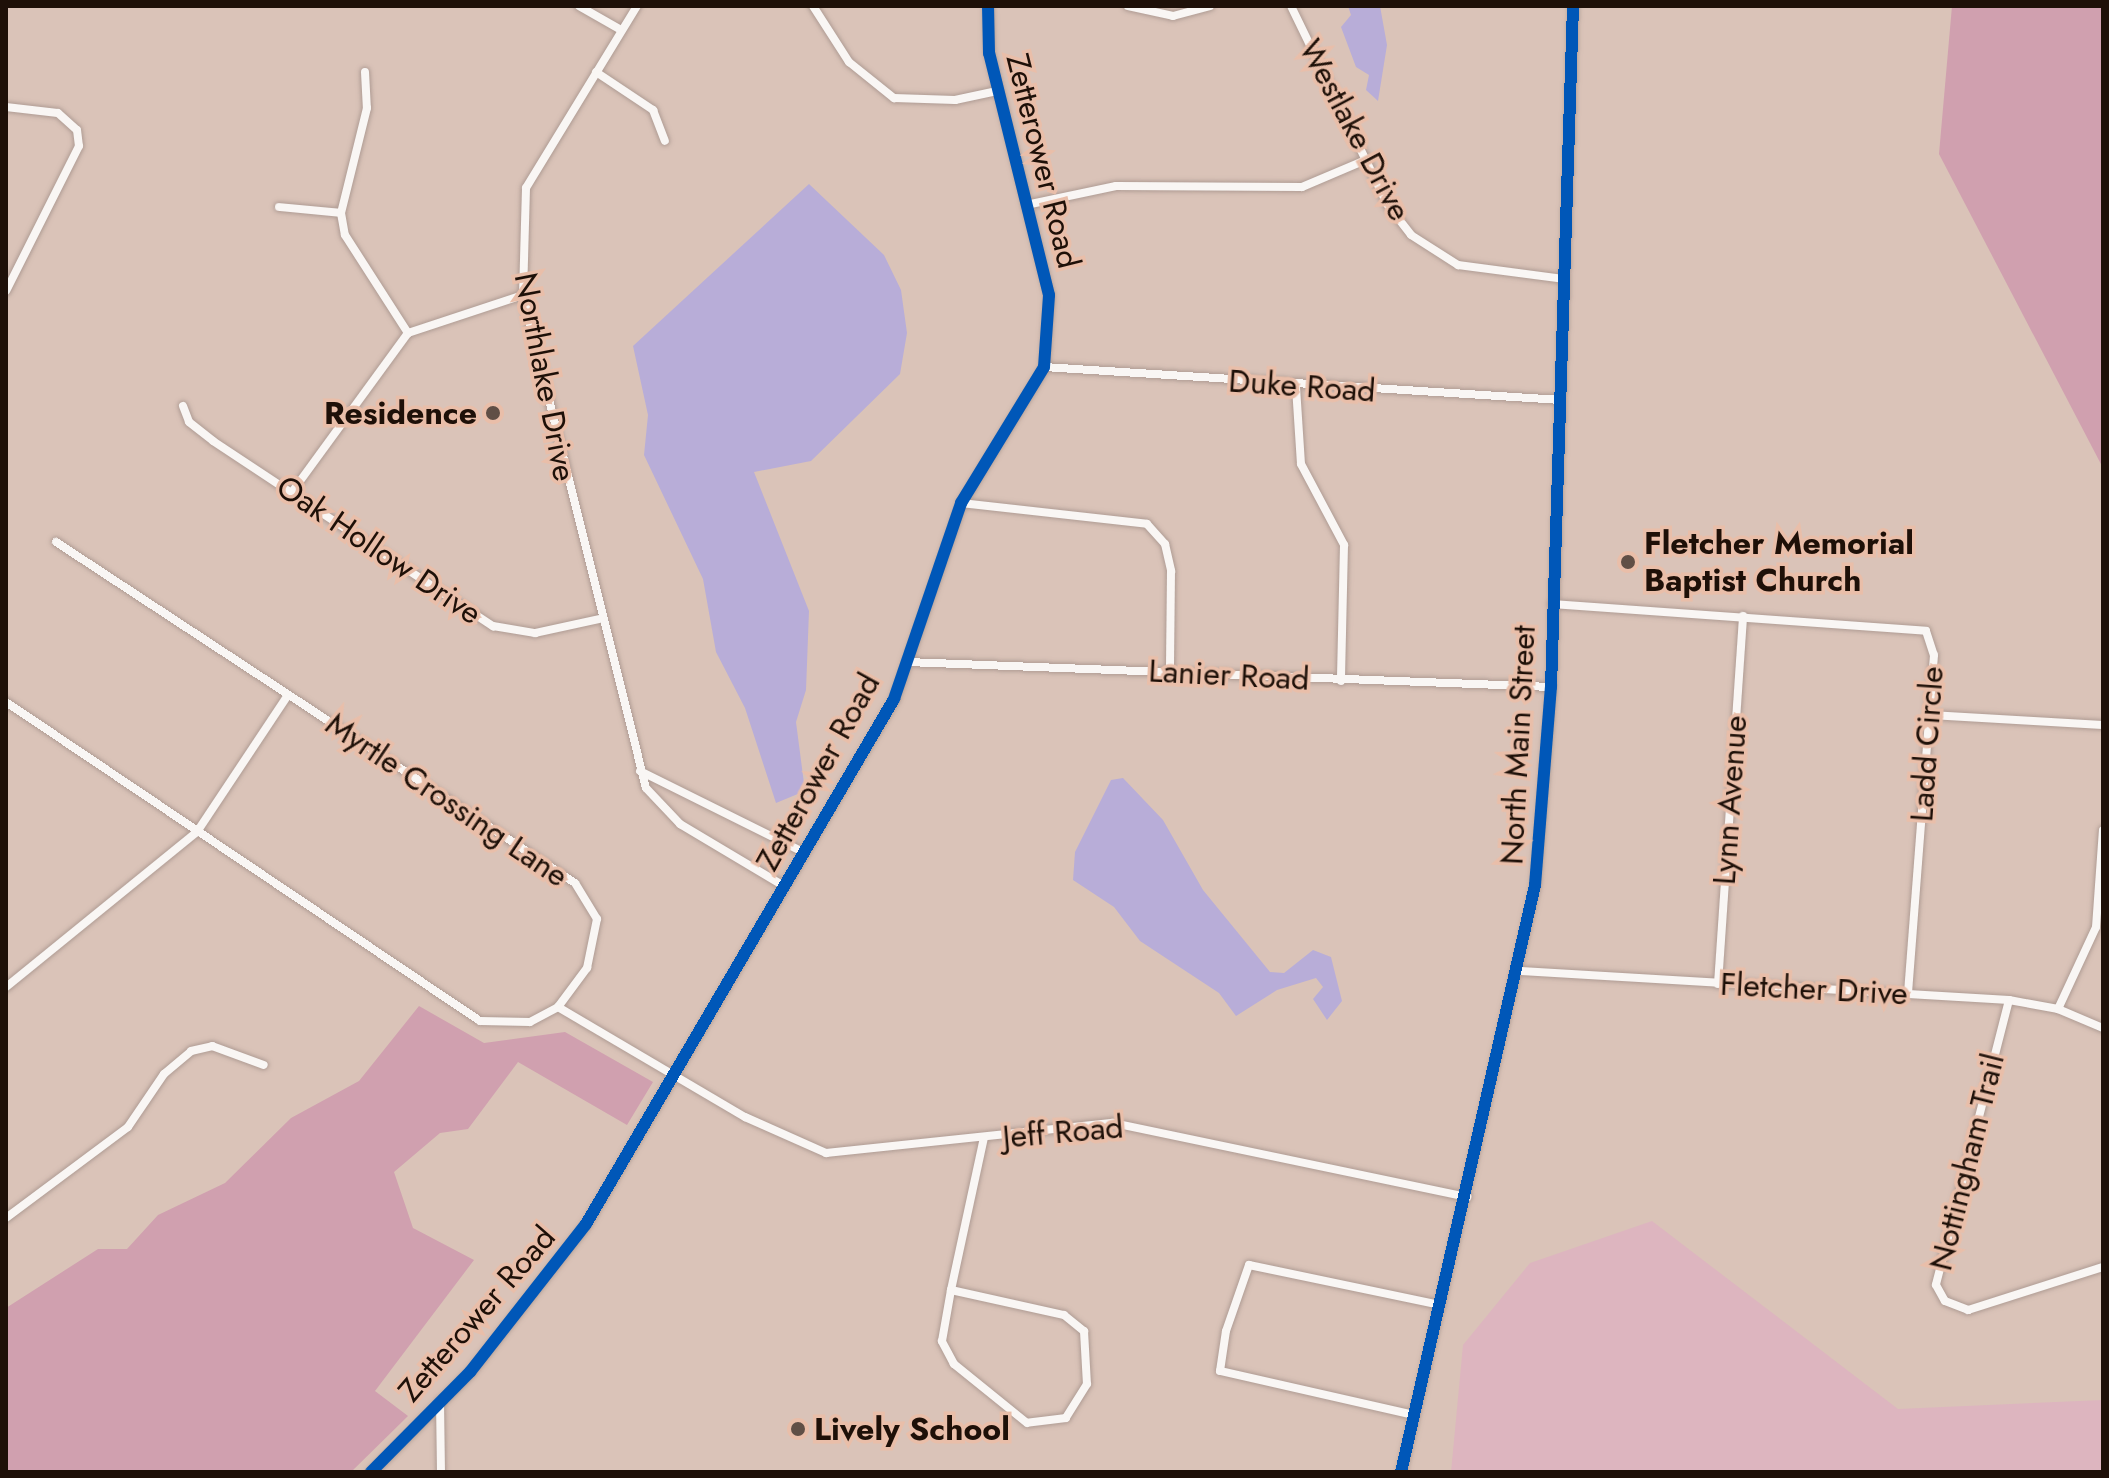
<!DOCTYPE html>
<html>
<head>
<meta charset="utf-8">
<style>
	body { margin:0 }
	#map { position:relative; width:2109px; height:1478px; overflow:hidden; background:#dac3b8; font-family:Jost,sans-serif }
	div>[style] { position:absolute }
	.green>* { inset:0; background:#ddb5bf }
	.forest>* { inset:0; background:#d0a0af }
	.water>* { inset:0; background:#b8add8 }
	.roads { filter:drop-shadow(0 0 2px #af9c94) drop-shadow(0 0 2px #af9c94) }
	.minor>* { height:8px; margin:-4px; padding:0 4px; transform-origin:4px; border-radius:4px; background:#f9f6f4 }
	.tertiary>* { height:9px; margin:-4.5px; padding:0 4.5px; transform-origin:4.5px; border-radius:4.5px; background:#f9f6f4 }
	.cycleway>* { height:12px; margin:-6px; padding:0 6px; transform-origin:6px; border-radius:6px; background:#0057b8 }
	.dots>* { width:22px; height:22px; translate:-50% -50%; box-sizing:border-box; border:4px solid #e9bea9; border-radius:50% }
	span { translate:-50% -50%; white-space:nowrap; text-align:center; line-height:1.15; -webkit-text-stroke:7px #e9bea9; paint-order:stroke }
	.street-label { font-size:32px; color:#1e1008 }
	.poi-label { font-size:32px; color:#1e1008; font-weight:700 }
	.right { translate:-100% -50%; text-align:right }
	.left { translate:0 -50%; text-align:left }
	.frame { position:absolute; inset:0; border:8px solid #1e1008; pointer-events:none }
</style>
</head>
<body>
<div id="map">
	<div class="green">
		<div style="clip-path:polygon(1652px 1221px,1898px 1409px,2103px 1400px,2103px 1472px,1451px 1472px,1463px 1345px,1530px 1263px)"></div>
	</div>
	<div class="forest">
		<div style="clip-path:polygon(1952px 6px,2103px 6px,2103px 468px,1939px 154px)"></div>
		<div style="clip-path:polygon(419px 1006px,484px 1043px,565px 1032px,653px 1082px,627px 1125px,518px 1062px,468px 1129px,440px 1133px,394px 1172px,413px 1228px,474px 1260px,375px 1391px,408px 1416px,351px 1472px,6px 1472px,6px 1308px,98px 1249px,127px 1249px,158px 1215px,225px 1183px,291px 1118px,359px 1081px)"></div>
	</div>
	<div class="water">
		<div style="clip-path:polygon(1348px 6px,1380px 6px,1387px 45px,1378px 101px,1366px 90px,1369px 75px,1356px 67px,1341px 27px,1351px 15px)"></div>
		<div style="clip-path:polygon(809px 184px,884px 255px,901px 290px,907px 333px,900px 374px,811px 461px,754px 472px,809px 611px,806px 690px,796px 722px,805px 791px,776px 803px,745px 708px,716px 652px,703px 579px,644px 455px,648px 415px,633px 346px)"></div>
		<div style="clip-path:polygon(1123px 778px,1163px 820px,1203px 890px,1270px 972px,1284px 973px,1313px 950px,1331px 957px,1342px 1001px,1327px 1020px,1313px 999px,1323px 987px,1316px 978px,1277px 990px,1236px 1016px,1219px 993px,1140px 941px,1114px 907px,1073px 880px,1075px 852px,1111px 780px)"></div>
	</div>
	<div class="roads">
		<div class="minor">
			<div style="left:579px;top:6px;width:48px;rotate:29.7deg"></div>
			<div style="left:637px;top:6px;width:213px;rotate:121.4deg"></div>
			<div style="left:526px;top:188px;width:107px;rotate:91.6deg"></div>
			<div style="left:523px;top:295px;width:508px;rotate:75.99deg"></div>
			<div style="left:646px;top:788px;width:50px;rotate:46.6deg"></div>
			<div style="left:680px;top:824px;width:121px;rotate:30.8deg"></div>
			<div style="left:813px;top:6px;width:67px;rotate:57.3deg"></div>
			<div style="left:849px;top:62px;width:58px;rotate:38.7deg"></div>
			<div style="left:894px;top:98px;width:61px;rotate:1.9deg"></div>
			<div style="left:955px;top:100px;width:43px;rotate:-12.1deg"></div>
			<div style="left:1128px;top:6px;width:46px;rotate:12.5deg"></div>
			<div style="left:1173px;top:16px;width:38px;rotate:-15deg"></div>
			<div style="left:1291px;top:6px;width:220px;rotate:64.1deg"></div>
			<div style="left:1387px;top:204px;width:39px;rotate:52deg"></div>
			<div style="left:1411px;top:235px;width:56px;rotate:32.6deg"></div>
			<div style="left:1458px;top:265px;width:108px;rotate:7.5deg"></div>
			<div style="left:365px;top:72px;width:36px;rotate:87deg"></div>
			<div style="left:367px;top:108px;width:108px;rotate:103.9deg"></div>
			<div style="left:341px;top:213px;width:22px;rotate:80deg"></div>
			<div style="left:345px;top:235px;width:117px;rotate:57.3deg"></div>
			<div style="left:596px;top:72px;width:69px;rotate:33.7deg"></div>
			<div style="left:653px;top:110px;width:33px;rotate:69deg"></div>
			<div style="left:6px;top:107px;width:52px;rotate:6.6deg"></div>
			<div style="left:58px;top:113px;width:25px;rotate:42deg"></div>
			<div style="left:77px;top:130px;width:16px;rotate:83deg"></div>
			<div style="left:79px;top:146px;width:162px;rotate:116.7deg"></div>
			<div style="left:1026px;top:205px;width:92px;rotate:-11.9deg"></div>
			<div style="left:1116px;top:186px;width:186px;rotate:0.3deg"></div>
			<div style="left:1302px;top:187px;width:72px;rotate:-23deg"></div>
			<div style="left:279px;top:207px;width:62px;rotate:5.5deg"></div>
			<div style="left:1044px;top:367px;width:518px;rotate:3.65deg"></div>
			<div style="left:1296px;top:387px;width:77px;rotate:86.3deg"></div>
			<div style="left:1301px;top:464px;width:92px;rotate:62deg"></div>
			<div style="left:1344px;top:545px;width:136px;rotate:91.3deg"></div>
			<div style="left:183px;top:406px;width:17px;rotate:69deg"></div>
			<div style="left:189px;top:422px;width:31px;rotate:38deg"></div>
			<div style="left:213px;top:441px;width:336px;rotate:33.5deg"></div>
			<div style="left:493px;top:626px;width:43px;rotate:9.5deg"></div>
			<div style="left:535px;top:633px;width:66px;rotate:-12.3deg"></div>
			<div style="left:292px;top:492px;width:197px;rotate:-53.9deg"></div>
			<div style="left:408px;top:333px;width:121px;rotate:-18.3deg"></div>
			<div style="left:961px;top:503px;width:187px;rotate:6.4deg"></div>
			<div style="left:1147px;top:524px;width:27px;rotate:48deg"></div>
			<div style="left:1165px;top:544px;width:28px;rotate:77deg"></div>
			<div style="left:1171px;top:571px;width:103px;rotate:90.6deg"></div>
			<div style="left:1552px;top:604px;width:375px;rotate:4.1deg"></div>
			<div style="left:1926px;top:631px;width:25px;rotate:72deg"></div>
			<div style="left:1934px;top:655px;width:340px;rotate:94.4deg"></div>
			<div style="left:907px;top:662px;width:644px;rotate:2.22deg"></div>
			<div style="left:6px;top:702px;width:571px;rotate:33.94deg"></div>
			<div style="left:480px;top:1021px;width:50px;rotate:1.1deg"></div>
			<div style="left:530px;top:1022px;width:32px;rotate:-28deg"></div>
			<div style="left:558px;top:1007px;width:49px;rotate:-53.4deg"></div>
			<div style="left:587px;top:968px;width:50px;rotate:-78.5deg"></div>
			<div style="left:597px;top:919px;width:42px;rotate:-121.4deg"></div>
			<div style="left:575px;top:883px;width:621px;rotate:-146.69deg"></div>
			<div style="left:1930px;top:715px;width:173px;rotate:3.3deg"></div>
			<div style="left:640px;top:771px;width:184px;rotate:26.4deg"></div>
			<div style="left:1521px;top:971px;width:489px;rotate:3.4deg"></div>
			<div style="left:2009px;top:1000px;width:50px;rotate:10.4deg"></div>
			<div style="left:2058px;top:1009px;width:49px;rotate:22.9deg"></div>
			<div style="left:1718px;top:984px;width:369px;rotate:-86.1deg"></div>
			<div style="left:6px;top:987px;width:246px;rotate:-39.1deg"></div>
			<div style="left:197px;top:832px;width:164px;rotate:-56.4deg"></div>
			<div style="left:2009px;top:1000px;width:294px;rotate:104.4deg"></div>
			<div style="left:1936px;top:1285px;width:18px;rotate:61deg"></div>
			<div style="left:1945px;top:1301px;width:25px;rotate:21deg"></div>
			<div style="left:1968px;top:1310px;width:142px;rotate:-17.7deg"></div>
			<div style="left:558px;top:1007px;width:217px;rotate:30.5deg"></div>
			<div style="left:745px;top:1117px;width:89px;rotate:24deg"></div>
			<div style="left:826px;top:1153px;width:289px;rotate:-6deg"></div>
			<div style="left:1113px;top:1123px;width:362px;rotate:11.8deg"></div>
			<div style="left:2058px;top:1009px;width:90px;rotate:-65.1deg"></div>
			<div style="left:2096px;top:927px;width:97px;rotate:-85.9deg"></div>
			<div style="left:6px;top:1218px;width:152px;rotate:-36.7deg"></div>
			<div style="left:128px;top:1127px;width:64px;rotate:-55.8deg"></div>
			<div style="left:164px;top:1074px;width:35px;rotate:-40deg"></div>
			<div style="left:191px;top:1051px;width:22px;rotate:-13deg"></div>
			<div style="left:212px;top:1046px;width:55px;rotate:20.1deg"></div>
			<div style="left:951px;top:1290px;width:116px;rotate:12.5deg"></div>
			<div style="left:1064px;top:1315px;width:26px;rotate:39deg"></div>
			<div style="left:1084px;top:1331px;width:53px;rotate:86.8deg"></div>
			<div style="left:1087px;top:1384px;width:40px;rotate:122deg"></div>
			<div style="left:1066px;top:1418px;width:39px;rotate:173deg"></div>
			<div style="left:1027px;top:1423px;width:94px;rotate:-141.1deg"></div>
			<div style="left:954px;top:1364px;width:26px;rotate:-118deg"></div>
			<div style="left:942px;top:1341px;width:52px;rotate:-80deg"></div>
			<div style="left:951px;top:1290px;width:156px;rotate:-77.8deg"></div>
			<div style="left:440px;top:1401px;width:71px;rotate:89.2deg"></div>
			<div style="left:1414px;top:1415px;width:199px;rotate:-167.2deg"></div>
			<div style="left:1220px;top:1371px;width:40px;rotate:-81.5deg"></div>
			<div style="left:1226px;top:1331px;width:70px;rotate:-70.8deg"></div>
			<div style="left:1249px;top:1265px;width:196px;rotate:11.8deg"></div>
		</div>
		<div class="tertiary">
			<div style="left:371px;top:1472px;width:141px;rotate:-45.3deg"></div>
			<div style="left:470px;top:1372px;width:188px;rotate:-51.9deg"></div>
			<div style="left:586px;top:1224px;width:609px;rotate:-59.6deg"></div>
			<div style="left:894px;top:699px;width:207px;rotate:-71.1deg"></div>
			<div style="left:961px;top:503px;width:159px;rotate:-58.6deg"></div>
			<div style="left:1044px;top:367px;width:72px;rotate:-86deg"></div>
			<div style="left:1049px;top:295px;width:249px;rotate:-103.9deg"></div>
			<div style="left:989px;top:53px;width:47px;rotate:-91.2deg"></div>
			<div style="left:1401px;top:1472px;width:602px;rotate:-77.14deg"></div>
			<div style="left:1535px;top:885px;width:199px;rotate:-85.4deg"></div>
			<div style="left:1551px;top:687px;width:681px;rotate:-88.15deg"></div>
		</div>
	</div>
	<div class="cycleway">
		<div style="left:371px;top:1472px;width:141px;rotate:-45.3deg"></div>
		<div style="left:470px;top:1372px;width:188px;rotate:-51.9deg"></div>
		<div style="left:586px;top:1224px;width:609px;rotate:-59.6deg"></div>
		<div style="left:894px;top:699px;width:207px;rotate:-71.1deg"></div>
		<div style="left:961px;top:503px;width:159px;rotate:-58.6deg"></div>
		<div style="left:1044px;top:367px;width:72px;rotate:-86deg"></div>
		<div style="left:1049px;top:295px;width:249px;rotate:-103.9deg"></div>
		<div style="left:989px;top:53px;width:47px;rotate:-91.2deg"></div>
		<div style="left:1401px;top:1472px;width:602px;rotate:-77.14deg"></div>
		<div style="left:1535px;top:885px;width:199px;rotate:-85.4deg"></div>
		<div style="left:1551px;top:687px;width:681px;rotate:-88.15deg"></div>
	</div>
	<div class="dots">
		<div style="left:493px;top:413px;background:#604f46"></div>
		<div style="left:1628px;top:562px;background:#604f46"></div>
		<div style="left:798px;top:1429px;background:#604f46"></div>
	</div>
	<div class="street-label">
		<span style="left:1355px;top:130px;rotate:62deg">Westlake Drive</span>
		<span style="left:1043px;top:161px;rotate:76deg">Zetterower Road</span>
		<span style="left:545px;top:377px;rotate:79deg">Northlake Drive</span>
		<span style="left:1302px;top:386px;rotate:4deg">Duke Road</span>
		<span style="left:379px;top:550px;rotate:34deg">Oak Hollow Drive</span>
		<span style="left:1229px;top:675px;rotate:3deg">Lanier Road</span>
		<span style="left:1927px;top:744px;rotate:-86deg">Ladd Circle</span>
		<span style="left:1518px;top:745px;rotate:-87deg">North Main Street</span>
		<span style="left:818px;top:772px;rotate:-61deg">Zetterower Road</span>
		<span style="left:447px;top:800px;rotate:34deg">Myrtle Crossing Lane</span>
		<span style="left:1730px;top:800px;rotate:-86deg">Lynn Avenue</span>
		<span style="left:1814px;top:989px;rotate:3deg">Fletcher Drive</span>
		<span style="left:1063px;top:1132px;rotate:-5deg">Jeff Road</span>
		<span style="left:1967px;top:1162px;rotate:-76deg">Nottingham Trail</span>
		<span style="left:477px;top:1314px;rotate:-49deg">Zetterower Road</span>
	</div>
	<div class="poi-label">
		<span class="right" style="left:477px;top:413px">Residence</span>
		<span class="left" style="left:1644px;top:562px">Fletcher Memorial<br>Baptist Church</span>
		<span class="left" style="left:814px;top:1429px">Lively School</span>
	</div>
	<div class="frame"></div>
</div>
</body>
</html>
